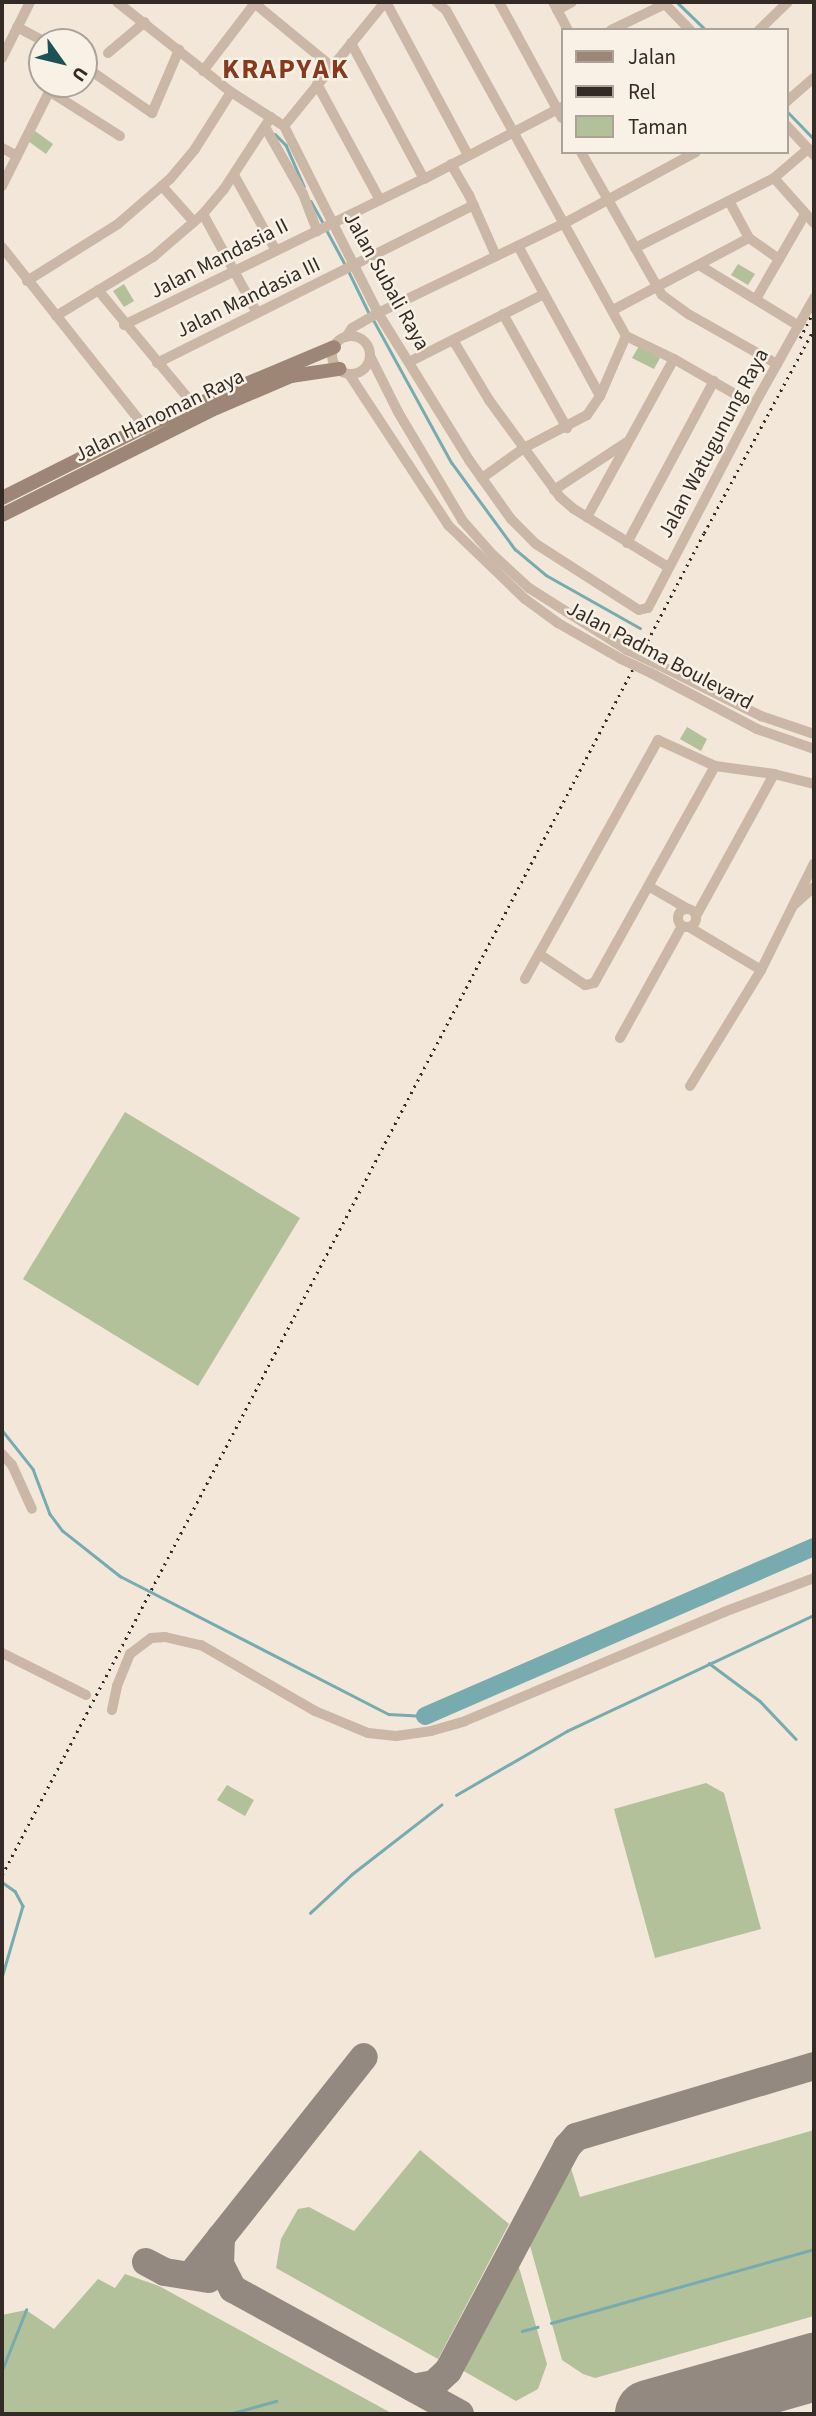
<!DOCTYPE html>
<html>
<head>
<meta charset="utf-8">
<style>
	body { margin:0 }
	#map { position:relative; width:816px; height:2416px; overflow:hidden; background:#f2e7d9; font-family:"Source Sans 3",sans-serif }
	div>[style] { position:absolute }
	.green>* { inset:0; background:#b2c199 }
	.stream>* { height:2.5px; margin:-1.25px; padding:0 1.25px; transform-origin:1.25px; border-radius:1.25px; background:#77abaf }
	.river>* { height:18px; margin:-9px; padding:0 9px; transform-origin:9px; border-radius:9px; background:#77abaf }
	.taxiway>* { height:28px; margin:-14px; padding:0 14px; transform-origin:14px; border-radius:14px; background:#948980 }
	.runway>* { height:68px; margin:-34px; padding:0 34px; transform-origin:34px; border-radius:34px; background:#948980 }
	.street>* { height:10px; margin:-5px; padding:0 5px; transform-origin:5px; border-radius:5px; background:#cab7a5 }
	.street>.ring { margin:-5px; padding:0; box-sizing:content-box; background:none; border:10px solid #cab7a5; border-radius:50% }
	.secondary>* { height:14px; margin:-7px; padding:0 7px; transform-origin:7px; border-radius:7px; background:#9e8676 }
	.rail>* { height:2.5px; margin-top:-1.25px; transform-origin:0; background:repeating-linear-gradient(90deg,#352b26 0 2px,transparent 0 7px) }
	.street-bridge>* { height:10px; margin:-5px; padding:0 5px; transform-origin:5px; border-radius:5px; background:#cab7a5 }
	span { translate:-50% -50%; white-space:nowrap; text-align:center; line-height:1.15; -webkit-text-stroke:5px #f9f1e5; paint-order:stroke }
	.street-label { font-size:21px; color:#352b26 }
	.district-label { font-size:28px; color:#863a1e; font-weight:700; letter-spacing:2px }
	.frame { position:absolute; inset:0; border:4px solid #352b26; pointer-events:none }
	.legend { position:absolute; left:561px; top:28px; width:228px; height:126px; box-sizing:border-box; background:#f9f1e5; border:2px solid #aba299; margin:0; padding:9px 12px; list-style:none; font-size:21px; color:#352b26 }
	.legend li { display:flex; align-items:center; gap:14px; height:35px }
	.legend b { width:35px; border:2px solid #aba299 }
	.north { position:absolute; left:28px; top:28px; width:70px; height:70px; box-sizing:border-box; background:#f9f1e5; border:2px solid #aba299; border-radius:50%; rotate:124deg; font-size:19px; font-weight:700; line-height:28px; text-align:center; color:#352b26 }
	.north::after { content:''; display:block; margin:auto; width:24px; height:32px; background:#1b5258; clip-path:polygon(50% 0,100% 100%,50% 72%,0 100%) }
</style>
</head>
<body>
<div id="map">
	<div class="green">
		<div style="clip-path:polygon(35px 131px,53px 144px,46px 154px,28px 141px)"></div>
		<div style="clip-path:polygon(738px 264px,755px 274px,748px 285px,731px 275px)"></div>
		<div style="clip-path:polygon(124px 284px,134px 301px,124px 307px,113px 291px)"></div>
		<div style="clip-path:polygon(639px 346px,660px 358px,654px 369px,632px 358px)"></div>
		<div style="clip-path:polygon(687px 727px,707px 739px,701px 751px,680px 739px)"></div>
		<div style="clip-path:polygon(125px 1112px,300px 1218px,198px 1386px,23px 1279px)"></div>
		<div style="clip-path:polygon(706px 1783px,724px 1793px,761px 1929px,655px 1958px,614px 1809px)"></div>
		<div style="clip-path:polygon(227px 1785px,254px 1800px,245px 1816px,217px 1800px)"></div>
		<div style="clip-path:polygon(814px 2130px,814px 2316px,595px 2378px,583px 2374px,562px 2360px,529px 2242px,570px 2165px,580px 2197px)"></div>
		<div style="clip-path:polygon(420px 2150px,509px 2224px,438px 2359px,276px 2268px,281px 2239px,298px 2209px,309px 2207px,354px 2231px)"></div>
		<div style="clip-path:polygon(518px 2264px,547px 2364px,538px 2389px,516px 2401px,462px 2370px)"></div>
		<div style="clip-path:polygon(125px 2274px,159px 2286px,393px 2414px,2px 2414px,2px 2315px,26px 2310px,54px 2329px,98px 2279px,115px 2288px)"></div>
	</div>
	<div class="stream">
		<div style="left:677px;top:2px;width:40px;rotate:44deg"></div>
		<div style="left:786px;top:110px;width:40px;rotate:46deg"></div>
		<div style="left:275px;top:134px;width:16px;rotate:45deg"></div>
		<div style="left:286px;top:145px;width:45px;rotate:66.3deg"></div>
		<div style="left:311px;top:201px;width:25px;rotate:61deg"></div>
		<div style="left:326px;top:229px;width:42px;rotate:61.6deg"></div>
		<div style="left:349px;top:272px;width:46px;rotate:64deg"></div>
		<div style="left:373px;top:319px;width:164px;rotate:61.3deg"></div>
		<div style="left:452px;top:463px;width:107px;rotate:53.8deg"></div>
		<div style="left:515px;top:549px;width:40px;rotate:40deg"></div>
		<div style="left:546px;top:575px;width:108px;rotate:29.4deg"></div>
		<div style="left:2px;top:1430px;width:50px;rotate:51.5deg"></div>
		<div style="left:33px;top:1469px;width:48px;rotate:69.3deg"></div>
		<div style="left:50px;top:1514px;width:21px;rotate:53deg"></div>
		<div style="left:63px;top:1531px;width:73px;rotate:38.3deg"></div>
		<div style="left:120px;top:1576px;width:302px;rotate:27.2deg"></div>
		<div style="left:389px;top:1714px;width:36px;rotate:3deg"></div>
		<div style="left:709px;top:1663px;width:64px;rotate:36.7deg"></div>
		<div style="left:760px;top:1701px;width:52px;rotate:46.5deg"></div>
		<div style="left:456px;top:1795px;width:128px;rotate:-30deg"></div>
		<div style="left:567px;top:1731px;width:273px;rotate:-25.2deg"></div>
		<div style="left:2px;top:1882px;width:16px;rotate:35deg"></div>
		<div style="left:15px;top:1891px;width:17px;rotate:62deg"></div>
		<div style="left:23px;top:1906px;width:75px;rotate:106.3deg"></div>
		<div style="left:310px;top:1913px;width:57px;rotate:-42.9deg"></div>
		<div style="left:352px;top:1874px;width:113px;rotate:-37.8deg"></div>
		<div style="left:551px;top:2323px;width:273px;rotate:-15.7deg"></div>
		<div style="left:522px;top:2331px;width:16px;rotate:-15deg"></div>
		<div style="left:2px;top:2370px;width:65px;rotate:-68.2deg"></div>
		<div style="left:229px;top:2414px;width:49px;rotate:-15.5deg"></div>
	</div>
	<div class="river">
		<div style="left:425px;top:1716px;width:424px;rotate:-23.5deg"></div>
	</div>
	<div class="taxiway">
		<div style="left:221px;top:2237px;width:27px;rotate:92deg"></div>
		<div style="left:220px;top:2264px;width:28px;rotate:63deg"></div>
		<div style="left:233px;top:2289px;width:259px;rotate:28.8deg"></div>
		<div style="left:146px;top:2262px;width:21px;rotate:28deg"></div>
		<div style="left:165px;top:2272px;width:44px;rotate:9.2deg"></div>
		<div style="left:191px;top:2275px;width:278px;rotate:-51.6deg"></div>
		<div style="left:413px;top:2388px;width:21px;rotate:-11deg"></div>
		<div style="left:434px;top:2384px;width:19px;rotate:-43deg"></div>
		<div style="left:448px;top:2371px;width:254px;rotate:-62deg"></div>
		<div style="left:567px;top:2147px;width:13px;rotate:-48deg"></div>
		<div style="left:576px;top:2137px;width:248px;rotate:-16.6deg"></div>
	</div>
	<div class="runway">
		<div style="left:649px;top:2414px;width:172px;rotate:-15.9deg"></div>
	</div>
	<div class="street">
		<div style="left:117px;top:2px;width:145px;rotate:38.3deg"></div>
		<div style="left:231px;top:92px;width:63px;rotate:32.7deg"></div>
		<div style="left:284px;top:126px;width:209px;rotate:63.3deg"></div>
		<div style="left:378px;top:313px;width:173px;rotate:58.2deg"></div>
		<div style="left:469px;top:460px;width:72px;rotate:54.6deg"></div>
		<div style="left:511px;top:519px;width:35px;rotate:45deg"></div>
		<div style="left:536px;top:544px;width:122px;rotate:32.7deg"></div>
		<div style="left:639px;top:610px;width:9px;rotate:-13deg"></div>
		<div style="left:648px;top:608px;width:229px;rotate:-62.4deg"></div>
		<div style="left:754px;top:405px;width:123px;rotate:-60.7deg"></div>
		<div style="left:253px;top:2px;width:101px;rotate:39.4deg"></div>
		<div style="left:386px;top:2px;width:174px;rotate:61.8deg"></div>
		<div style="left:436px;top:2px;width:13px;rotate:39deg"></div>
		<div style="left:446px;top:10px;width:372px;rotate:61.1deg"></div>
		<div style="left:626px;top:336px;width:65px;rotate:113.4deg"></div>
		<div style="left:600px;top:396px;width:23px;rotate:124deg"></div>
		<div style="left:587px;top:415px;width:71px;rotate:152.4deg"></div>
		<div style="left:524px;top:448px;width:52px;rotate:144.5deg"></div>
		<div style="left:499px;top:2px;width:132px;rotate:61.5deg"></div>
		<div style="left:553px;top:2px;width:32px;rotate:62deg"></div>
		<div style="left:663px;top:2px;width:39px;rotate:46deg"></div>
		<div style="left:557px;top:10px;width:17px;rotate:-28deg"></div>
		<div style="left:17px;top:27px;width:32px;rotate:28deg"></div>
		<div style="left:611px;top:30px;width:60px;rotate:-25.7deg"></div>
		<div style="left:759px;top:30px;width:40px;rotate:-44deg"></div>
		<div style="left:351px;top:43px;width:154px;rotate:61.8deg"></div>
		<div style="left:108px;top:53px;width:48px;rotate:-40deg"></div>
		<div style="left:2px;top:58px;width:63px;rotate:-63.4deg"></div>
		<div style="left:84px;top:66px;width:83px;rotate:34.7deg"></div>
		<div style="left:152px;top:113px;width:69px;rotate:-66.8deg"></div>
		<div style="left:203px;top:71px;width:86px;rotate:-52.6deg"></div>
		<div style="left:317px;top:84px;width:132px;rotate:61.5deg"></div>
		<div style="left:49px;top:91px;width:84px;rotate:32.4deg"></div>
		<div style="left:786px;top:102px;width:37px;rotate:-41deg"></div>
		<div style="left:786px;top:125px;width:41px;rotate:47deg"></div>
		<div style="left:284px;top:126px;width:160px;rotate:-50.8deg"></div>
		<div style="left:265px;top:127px;width:77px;rotate:60.4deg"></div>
		<div style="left:303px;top:194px;width:40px;rotate:69deg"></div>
		<div style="left:2px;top:148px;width:17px;rotate:28deg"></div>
		<div style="left:581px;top:152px;width:164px;rotate:60.5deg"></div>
		<div style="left:662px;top:295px;width:34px;rotate:36deg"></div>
		<div style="left:690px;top:315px;width:100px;rotate:29.4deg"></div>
		<div style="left:451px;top:164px;width:36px;rotate:60deg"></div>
		<div style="left:469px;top:195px;width:67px;rotate:66.1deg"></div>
		<div style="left:234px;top:175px;width:85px;rotate:61deg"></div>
		<div style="left:774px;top:178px;width:60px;rotate:48.4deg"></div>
		<div style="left:2px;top:186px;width:114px;rotate:-63.4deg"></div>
		<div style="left:162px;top:186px;width:48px;rotate:48.4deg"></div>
		<div style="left:729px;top:201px;width:42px;rotate:61.6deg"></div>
		<div style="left:749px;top:238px;width:37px;rotate:35deg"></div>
		<div style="left:203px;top:214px;width:113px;rotate:61.4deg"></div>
		<div style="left:518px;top:246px;width:171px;rotate:61.3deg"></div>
		<div style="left:2px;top:247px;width:235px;rotate:51.6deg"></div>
		<div style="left:635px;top:248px;width:156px;rotate:-26.7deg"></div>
		<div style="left:774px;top:178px;width:45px;rotate:-40.5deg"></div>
		<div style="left:699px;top:265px;width:117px;rotate:31.4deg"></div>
		<div style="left:27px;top:281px;width:107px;rotate:-32.1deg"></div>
		<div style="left:118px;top:224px;width:69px;rotate:-40.9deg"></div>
		<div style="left:170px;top:179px;width:39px;rotate:-50deg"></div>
		<div style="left:195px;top:149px;width:67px;rotate:-57.7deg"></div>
		<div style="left:98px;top:290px;width:155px;rotate:50.2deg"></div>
		<div style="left:756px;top:299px;width:98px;rotate:-60deg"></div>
		<div style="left:613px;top:310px;width:154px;rotate:-27.9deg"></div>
		<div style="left:503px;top:314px;width:131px;rotate:60.7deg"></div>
		<div style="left:56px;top:316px;width:114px;rotate:-31.3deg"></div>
		<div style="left:153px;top:257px;width:66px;rotate:-40.7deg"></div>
		<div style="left:203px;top:214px;width:33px;rotate:-50deg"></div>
		<div style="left:224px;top:189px;width:86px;rotate:-56.9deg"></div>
		<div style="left:124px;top:325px;width:334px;rotate:-26deg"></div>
		<div style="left:424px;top:179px;width:156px;rotate:-27.6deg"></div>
		<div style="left:626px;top:336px;width:53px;rotate:25.6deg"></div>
		<div style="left:674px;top:359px;width:92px;rotate:29.9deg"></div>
		<div class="ring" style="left:332px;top:336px;width:28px;height:28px"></div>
		<div style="left:346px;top:337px;width:11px;rotate:-56deg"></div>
		<div style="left:352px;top:328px;width:30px;rotate:-30deg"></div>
		<div style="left:378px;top:313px;width:205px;rotate:-25.7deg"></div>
		<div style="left:563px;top:224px;width:151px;rotate:-28.4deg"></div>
		<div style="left:453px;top:340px;width:70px;rotate:59deg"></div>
		<div style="left:489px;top:400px;width:120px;rotate:53.8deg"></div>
		<div style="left:560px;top:497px;width:18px;rotate:41deg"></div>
		<div style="left:574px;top:509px;width:110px;rotate:31.7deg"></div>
		<div style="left:370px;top:356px;width:63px;rotate:63.4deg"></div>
		<div style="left:398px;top:412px;width:126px;rotate:59.3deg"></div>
		<div style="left:462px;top:520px;width:47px;rotate:48.5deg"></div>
		<div style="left:493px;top:555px;width:49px;rotate:42.5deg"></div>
		<div style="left:529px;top:588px;width:116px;rotate:32.3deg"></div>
		<div style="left:409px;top:362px;width:151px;rotate:-26.7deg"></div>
		<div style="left:157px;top:363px;width:354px;rotate:-26.5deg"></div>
		<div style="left:349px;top:374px;width:181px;rotate:56.7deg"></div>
		<div style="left:448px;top:525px;width:107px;rotate:43.9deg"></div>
		<div style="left:525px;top:599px;width:41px;rotate:36deg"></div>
		<div style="left:558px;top:623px;width:73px;rotate:29.7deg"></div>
		<div style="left:554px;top:490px;width:87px;rotate:-33.3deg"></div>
		<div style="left:587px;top:517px;width:180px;rotate:-61.2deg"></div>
		<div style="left:627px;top:543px;width:184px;rotate:-61.8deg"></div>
		<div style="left:655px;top:663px;width:119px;rotate:26.6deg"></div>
		<div style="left:761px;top:716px;width:56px;rotate:18.8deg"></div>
		<div style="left:651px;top:673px;width:120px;rotate:27.8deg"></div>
		<div style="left:757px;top:729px;width:60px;rotate:19.3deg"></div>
		<div style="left:715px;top:766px;width:248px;rotate:119.1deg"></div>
		<div style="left:594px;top:983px;width:9px;rotate:167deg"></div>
		<div style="left:585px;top:985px;width:55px;rotate:-146deg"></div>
		<div style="left:539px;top:954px;width:245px;rotate:-60.9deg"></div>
		<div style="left:658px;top:740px;width:63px;rotate:24.5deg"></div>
		<div style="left:715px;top:766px;width:60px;rotate:7.7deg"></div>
		<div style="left:774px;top:774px;width:41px;rotate:14deg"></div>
		<div style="left:650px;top:887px;width:44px;rotate:30.1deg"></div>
		<div style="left:795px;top:904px;width:25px;rotate:-42deg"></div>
		<div class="ring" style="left:678px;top:909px;width:8px;height:8px"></div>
		<div style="left:696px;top:916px;width:162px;rotate:-61.2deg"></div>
		<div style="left:689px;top:927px;width:84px;rotate:30.8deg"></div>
		<div style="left:525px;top:979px;width:29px;rotate:-61deg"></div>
		<div style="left:620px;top:1038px;width:128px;rotate:-61deg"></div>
		<div style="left:690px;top:1086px;width:136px;rotate:-58.5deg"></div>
		<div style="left:761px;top:970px;width:119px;rotate:-63.6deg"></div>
		<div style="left:2px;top:1454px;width:15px;rotate:48deg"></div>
		<div style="left:12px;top:1465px;width:48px;rotate:65.6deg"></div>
		<div style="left:2px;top:1653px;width:94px;rotate:26.6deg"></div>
		<div style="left:112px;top:1710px;width:25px;rotate:-78deg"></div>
		<div style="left:117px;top:1686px;width:35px;rotate:-68deg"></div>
		<div style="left:130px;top:1654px;width:26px;rotate:-37deg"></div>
		<div style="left:151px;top:1638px;width:14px;rotate:-4deg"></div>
		<div style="left:165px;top:1637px;width:37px;rotate:13deg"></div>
		<div style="left:201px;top:1645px;width:132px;rotate:30.1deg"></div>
		<div style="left:315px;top:1711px;width:57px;rotate:22.5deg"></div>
		<div style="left:368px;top:1733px;width:28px;rotate:6deg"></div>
		<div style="left:396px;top:1736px;width:35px;rotate:-8deg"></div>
		<div style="left:431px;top:1731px;width:35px;rotate:-16deg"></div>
		<div style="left:465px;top:1721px;width:281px;rotate:-22.8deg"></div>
		<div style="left:724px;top:1612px;width:96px;rotate:-20.7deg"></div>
	</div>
	<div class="secondary">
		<div style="left:2px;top:498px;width:159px;rotate:-26.6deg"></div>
		<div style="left:144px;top:427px;width:206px;rotate:-22.8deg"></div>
		<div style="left:2px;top:515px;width:239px;rotate:-26.6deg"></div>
		<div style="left:216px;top:408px;width:82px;rotate:-23.1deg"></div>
		<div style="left:291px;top:376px;width:49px;rotate:-8.3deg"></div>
	</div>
	<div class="rail">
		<div style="left:800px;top:338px;width:30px;rotate:-63deg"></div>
		<div style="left:2px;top:1875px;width:1515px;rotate:-62.39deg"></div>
		<div style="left:704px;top:533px;width:232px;rotate:-61.7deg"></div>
	</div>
	<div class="street-bridge">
		<div style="left:627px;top:650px;width:31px;rotate:25deg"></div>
		<div style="left:621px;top:659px;width:33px;rotate:25deg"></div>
	</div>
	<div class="street-label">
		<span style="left:219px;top:258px;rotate:-27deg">Jalan Mandasia II</span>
		<span style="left:387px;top:281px;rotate:61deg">Jalan Subali Raya</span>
		<span style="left:248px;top:297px;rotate:-26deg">Jalan Mandasia III</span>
		<span style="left:159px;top:415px;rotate:-26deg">Jalan Hanoman Raya</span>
		<span style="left:713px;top:443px;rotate:-62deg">Jalan Watugunung Raya</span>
		<span style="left:660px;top:655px;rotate:28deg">Jalan Padma Boulevard</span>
	</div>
	<div class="district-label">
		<span style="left:286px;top:69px">KRAPYAK</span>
	</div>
	<div class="frame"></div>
	<ul class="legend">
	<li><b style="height:9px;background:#9e8676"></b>Jalan</li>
	<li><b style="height:9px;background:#352b26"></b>Rel</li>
	<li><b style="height:19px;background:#b2c199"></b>Taman</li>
	</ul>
	<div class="north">U</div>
</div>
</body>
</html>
